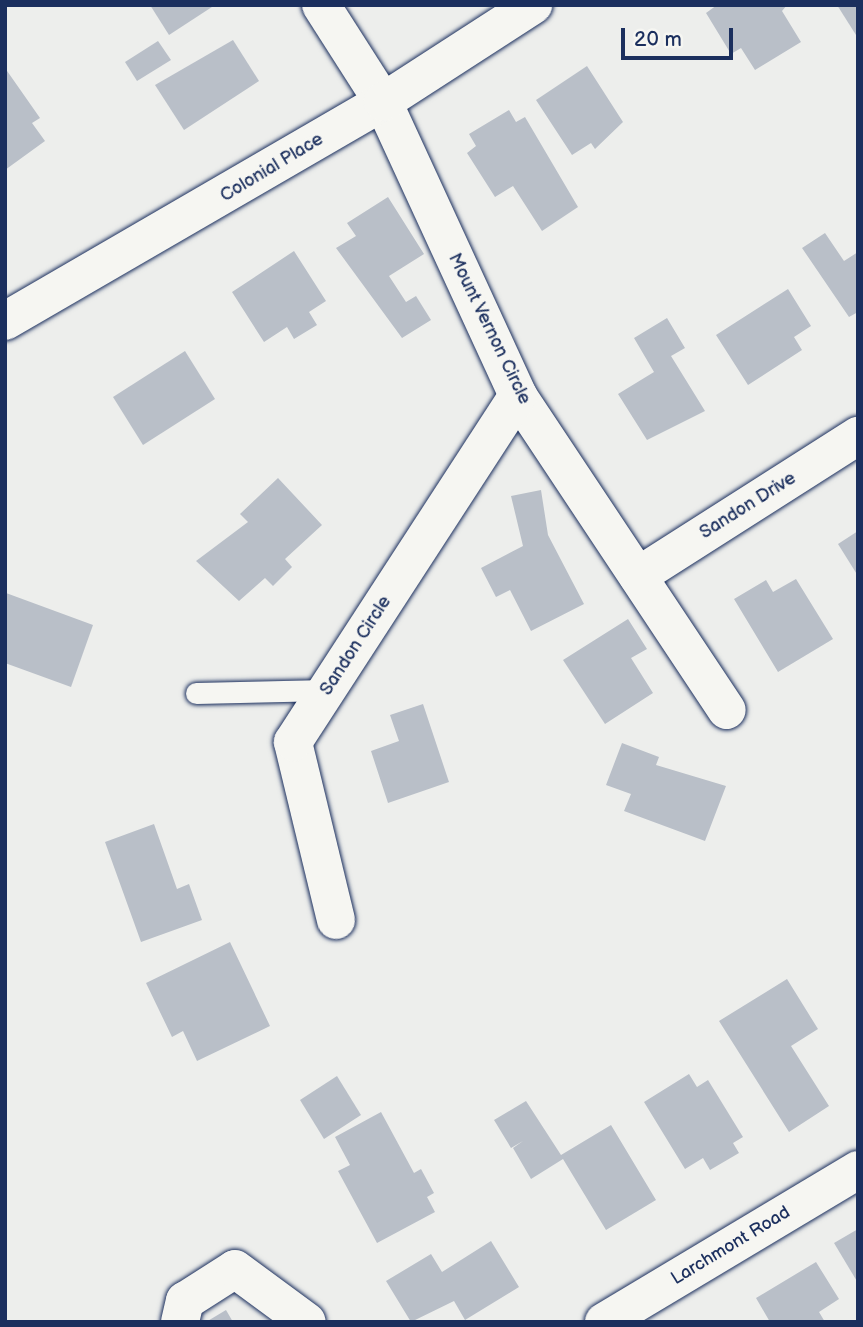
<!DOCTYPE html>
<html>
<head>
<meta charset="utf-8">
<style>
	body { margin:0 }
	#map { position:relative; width:863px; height:1327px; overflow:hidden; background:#edeeec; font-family:"Balsamiq Sans",sans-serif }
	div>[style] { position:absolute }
	.building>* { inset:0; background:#b9bfc8 }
	.roads { filter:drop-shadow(0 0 2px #1b2f5e) drop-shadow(0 0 2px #1b2f5e) }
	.lane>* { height:21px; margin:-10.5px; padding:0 10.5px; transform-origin:10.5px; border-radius:10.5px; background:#f6f6f2 }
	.street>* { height:38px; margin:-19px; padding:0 19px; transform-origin:19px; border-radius:19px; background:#f6f6f2 }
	span { translate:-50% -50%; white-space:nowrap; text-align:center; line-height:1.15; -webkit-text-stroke:6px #f6f6f2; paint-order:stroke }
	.street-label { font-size:18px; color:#1b2f5e }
	.frame { position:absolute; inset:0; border:7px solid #1b2f5e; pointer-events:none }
	.scale { position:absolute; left:621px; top:28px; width:112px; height:32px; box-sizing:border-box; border:4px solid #1b2f5e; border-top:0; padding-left:9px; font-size:21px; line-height:24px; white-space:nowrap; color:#1b2f5e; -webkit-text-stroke:5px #f6f6f2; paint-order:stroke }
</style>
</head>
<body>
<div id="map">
	<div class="building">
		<div style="clip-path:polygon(150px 5px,215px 5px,169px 35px)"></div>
		<div style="clip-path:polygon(717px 5px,787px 5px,782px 11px,801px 42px,755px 70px,741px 48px,731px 54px,706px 13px)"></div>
		<div style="clip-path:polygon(837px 5px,858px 5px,858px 34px,856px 35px)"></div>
		<div style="clip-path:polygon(233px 40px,259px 81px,184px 130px,155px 85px)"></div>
		<div style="clip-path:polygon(158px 41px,171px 60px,137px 81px,125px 62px)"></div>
		<div style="clip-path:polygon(587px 66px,623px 122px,595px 149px,591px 143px,572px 155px,536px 100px)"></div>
		<div style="clip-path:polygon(5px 68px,40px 118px,32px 123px,45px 141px,5px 170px)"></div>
		<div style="clip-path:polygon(509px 110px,516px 122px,525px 117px,578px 207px,542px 231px,513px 186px,495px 197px,467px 153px,476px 146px,469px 134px)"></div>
		<div style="clip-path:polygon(388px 197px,424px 254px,389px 276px,406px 302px,416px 296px,431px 320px,402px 338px,336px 248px,356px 236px,347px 223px)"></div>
		<div style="clip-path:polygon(825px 233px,844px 261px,858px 252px,858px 312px,849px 317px,802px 248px)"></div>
		<div style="clip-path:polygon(294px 251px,326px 301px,309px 312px,317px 325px,294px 339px,287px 327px,264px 342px,232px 292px)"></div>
		<div style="clip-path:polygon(788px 289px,811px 326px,794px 337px,802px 350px,748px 385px,716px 335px)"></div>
		<div style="clip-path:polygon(667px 318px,685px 348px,671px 356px,705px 411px,647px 440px,618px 394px,654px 372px,634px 338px)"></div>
		<div style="clip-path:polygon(185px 351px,215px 399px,143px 445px,113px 397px)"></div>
		<div style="clip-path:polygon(278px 478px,322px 525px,285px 559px,292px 567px,273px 586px,265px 578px,239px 601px,196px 561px,248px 522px,240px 514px)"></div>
		<div style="clip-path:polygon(541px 490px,548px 535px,584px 604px,531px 631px,510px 590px,496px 597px,481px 568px,523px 546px,511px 496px)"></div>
		<div style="clip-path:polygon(858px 531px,858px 576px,838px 544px)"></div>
		<div style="clip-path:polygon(796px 579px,833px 639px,778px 672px,734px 599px,766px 580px,773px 592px)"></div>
		<div style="clip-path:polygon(6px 593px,93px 625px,71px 687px,5px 663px)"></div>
		<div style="clip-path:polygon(628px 619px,647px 649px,631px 658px,653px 693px,605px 724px,563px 660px)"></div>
		<div style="clip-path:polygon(423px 704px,449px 782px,388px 803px,371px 751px,399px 741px,390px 715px)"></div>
		<div style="clip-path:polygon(622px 743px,659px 757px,656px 765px,726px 786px,705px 841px,624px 811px,631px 794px,606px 785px)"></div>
		<div style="clip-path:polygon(154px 824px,177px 889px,189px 884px,202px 920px,141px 942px,105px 842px)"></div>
		<div style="clip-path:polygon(230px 942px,270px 1026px,197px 1061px,183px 1031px,172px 1037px,146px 983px)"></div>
		<div style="clip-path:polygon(787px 979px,818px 1029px,791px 1046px,829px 1106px,789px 1132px,719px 1021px)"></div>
		<div style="clip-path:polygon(689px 1074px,697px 1087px,708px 1080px,743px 1137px,733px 1143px,739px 1153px,710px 1170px,703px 1158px,685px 1169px,644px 1102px)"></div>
		<div style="clip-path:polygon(337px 1076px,361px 1115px,324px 1139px,300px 1100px)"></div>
		<div style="clip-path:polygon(526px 1101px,561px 1155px,611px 1125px,656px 1200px,606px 1230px,563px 1159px,531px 1179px,513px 1148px,523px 1141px,511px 1148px,494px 1120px)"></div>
		<div style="clip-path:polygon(381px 1112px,414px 1173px,421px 1169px,434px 1193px,427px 1197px,435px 1212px,377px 1243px,338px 1171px,350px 1165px,335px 1137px)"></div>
		<div style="clip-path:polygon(858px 1229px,858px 1283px,834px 1243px)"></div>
		<div style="clip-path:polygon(491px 1241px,519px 1287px,465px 1320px,454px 1301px,411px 1322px,386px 1281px,431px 1254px,442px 1272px)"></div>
		<div style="clip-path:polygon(816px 1262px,839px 1299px,819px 1312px,825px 1322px,770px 1322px,756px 1298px)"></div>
		<div style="clip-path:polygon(226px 1310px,233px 1322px,206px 1322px)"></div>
	</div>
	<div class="roads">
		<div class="lane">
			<div style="left:196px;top:693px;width:131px;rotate:-1.3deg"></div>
		</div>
		<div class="street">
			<div style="left:321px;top:5px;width:115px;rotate:57.4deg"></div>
			<div style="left:383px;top:102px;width:324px;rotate:65.3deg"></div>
			<div style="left:518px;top:396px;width:377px;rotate:56.4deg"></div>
			<div style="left:5px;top:321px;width:437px;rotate:-30.1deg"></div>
			<div style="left:383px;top:102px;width:179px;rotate:-32.9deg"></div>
			<div style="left:638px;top:576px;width:261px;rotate:-32.5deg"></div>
			<div style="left:336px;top:920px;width:183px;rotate:-103.6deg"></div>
			<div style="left:293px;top:742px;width:413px;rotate:-57deg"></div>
			<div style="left:180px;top:1322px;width:22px;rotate:-77deg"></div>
			<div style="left:185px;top:1301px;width:59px;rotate:-32.6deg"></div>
			<div style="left:235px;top:1269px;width:89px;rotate:36.4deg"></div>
			<div style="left:604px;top:1322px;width:296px;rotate:-30.9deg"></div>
		</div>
	</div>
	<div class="street-label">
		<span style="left:272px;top:168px;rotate:-31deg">Colonial Place</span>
		<span style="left:489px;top:329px;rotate:64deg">Mount Vernon Circle</span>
		<span style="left:748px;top:506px;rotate:-32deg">Sandon Drive</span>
		<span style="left:356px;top:646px;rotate:-57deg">Sandon Circle</span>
		<span style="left:731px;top:1246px;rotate:-31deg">Larchmont Road</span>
	</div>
	<div class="frame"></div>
	<div class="scale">20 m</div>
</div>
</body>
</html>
